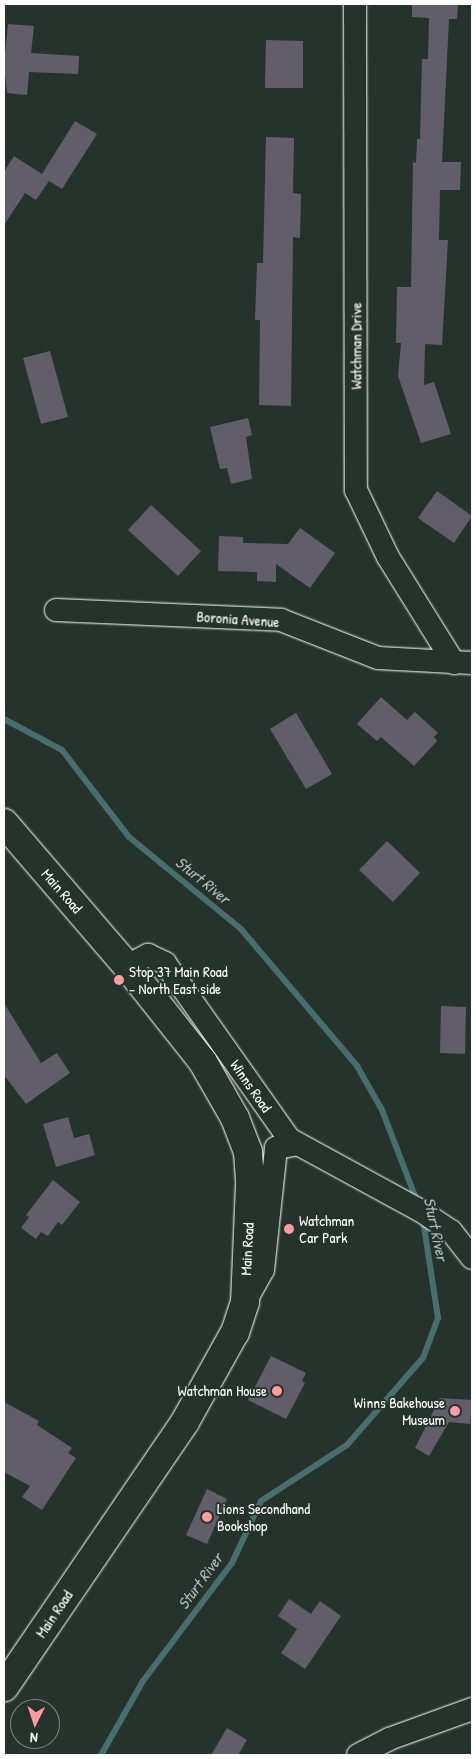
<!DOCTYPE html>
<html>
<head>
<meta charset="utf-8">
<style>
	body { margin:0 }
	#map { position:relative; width:476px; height:1759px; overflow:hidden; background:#26332d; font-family:"Patrick Hand",sans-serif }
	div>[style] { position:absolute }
	.stream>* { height:6px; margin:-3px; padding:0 3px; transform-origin:3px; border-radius:3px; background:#496d6d }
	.building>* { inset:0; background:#625e69 }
	.roads { filter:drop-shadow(0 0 1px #fff) drop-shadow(0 0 1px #fff) }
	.minor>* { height:22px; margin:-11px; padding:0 11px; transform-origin:11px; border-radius:11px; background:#26332d }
	.secondary>* { height:28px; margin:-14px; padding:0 14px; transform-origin:14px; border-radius:14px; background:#26332d }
	.dots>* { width:14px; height:14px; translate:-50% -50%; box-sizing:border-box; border:2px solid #26332d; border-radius:50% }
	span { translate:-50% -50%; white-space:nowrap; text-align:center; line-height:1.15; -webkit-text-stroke:4px #26332d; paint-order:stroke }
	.street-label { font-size:15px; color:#fff }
	.poi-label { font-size:15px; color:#fff }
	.left { translate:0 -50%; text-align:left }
	.right { translate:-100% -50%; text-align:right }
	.water-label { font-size:16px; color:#adbdbd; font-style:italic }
	.frame { position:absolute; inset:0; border:5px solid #fff; pointer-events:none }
	.north { position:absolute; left:10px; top:1699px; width:50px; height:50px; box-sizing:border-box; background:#26332d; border:1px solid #7d8581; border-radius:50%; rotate:184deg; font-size:14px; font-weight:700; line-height:20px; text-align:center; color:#fff }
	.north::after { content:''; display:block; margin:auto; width:18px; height:22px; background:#ff9aa2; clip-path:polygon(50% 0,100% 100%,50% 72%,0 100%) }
</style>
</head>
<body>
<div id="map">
	<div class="stream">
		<div style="left:4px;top:719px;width:66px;rotate:28.1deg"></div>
		<div style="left:62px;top:750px;width:110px;rotate:52.4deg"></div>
		<div style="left:129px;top:837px;width:145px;rotate:39.4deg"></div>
		<div style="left:241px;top:929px;width:180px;rotate:49.7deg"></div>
		<div style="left:357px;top:1066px;width:51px;rotate:60.4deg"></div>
		<div style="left:382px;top:1110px;width:97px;rotate:69deg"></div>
		<div style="left:101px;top:1755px;width:85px;rotate:-60.4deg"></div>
		<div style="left:143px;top:1681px;width:148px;rotate:-53deg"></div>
		<div style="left:232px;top:1563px;width:68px;rotate:-64.9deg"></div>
		<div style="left:261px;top:1501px;width:103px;rotate:-33.1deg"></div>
		<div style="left:347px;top:1445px;width:116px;rotate:-48.9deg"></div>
		<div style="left:423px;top:1358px;width:43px;rotate:-69.4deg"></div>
		<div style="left:438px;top:1318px;width:99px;rotate:-98.7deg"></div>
	</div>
	<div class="building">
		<div style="clip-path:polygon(412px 4px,458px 4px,457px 19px,449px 19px,442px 162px,461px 162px,460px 190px,440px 190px,439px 240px,448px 240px,442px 345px,425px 344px,424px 385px,434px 382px,451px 434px,421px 443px,398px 376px,401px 343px,396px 343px,397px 287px,411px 287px,413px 162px,416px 163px,417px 139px,420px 139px,422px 59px,428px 59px,429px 18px,412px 17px)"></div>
		<div style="clip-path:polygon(8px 24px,34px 26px,31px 53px,79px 56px,78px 74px,29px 72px,27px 95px,7px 93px,4px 64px)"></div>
		<div style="clip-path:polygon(266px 40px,303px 41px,303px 88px,265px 88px)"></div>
		<div style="clip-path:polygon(75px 121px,97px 134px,62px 189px,49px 181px,36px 200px,25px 193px,4px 225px,4px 172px,14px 156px,42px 174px)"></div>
		<div style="clip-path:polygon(266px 137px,294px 138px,293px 193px,301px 194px,300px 238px,293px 237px,291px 406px,259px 405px,260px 320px,255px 320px,257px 263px,263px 263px)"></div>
		<div style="clip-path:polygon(50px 351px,68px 417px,41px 424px,23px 358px)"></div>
		<div style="clip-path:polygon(248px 418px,252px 435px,246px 437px,252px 479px,231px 484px,227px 468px,220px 469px,210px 427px)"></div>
		<div style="clip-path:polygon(437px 491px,472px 516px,454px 543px,418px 518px)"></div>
		<div style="clip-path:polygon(151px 505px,201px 551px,178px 576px,128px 530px)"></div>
		<div style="clip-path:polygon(300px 528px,335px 553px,310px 588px,276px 564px,276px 582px,257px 581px,257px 572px,218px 571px,219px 536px,243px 537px,243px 543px,288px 544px)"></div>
		<div style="clip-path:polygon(381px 697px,407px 720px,415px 712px,438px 733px,434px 737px,437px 741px,414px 766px,381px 737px,377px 741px,357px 724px)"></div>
		<div style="clip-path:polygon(296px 713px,332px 774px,306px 789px,270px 729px)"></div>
		<div style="clip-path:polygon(387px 841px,420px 873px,393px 902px,359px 870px)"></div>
		<div style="clip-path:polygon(4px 1003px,41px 1063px,57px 1053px,70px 1073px,26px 1104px,4px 1075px)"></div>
		<div style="clip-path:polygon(441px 1006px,466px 1007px,465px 1054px,440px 1053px)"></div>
		<div style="clip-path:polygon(68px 1117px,74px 1138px,89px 1134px,95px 1155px,56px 1167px,43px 1124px)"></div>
		<div style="clip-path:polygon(53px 1180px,80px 1202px,62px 1225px,58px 1222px,48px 1236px,41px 1232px,36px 1239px,21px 1228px,29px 1217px,26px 1215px)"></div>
		<div style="clip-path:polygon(271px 1356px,306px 1373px,302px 1381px,305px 1383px,286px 1419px,248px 1400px)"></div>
		<div style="clip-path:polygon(440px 1398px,472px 1400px,470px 1424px,449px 1422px,429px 1456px,415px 1448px)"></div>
		<div style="clip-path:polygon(4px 1402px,39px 1421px,37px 1425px,72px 1448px,68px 1453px,76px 1458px,42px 1510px,22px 1497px,30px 1486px,4px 1472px)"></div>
		<div style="clip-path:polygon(207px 1489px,227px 1499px,207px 1544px,186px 1535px)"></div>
		<div style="clip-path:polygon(289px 1599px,311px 1614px,320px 1601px,341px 1616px,305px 1669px,281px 1653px,297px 1629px,278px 1616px)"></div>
		<div style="clip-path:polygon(227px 1728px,247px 1740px,238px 1755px,211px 1755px)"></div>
	</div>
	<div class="roads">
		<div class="minor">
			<div style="left:355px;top:4px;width:486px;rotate:89.9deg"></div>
			<div style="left:356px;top:490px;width:74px;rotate:64.5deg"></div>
			<div style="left:388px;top:557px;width:125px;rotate:58.1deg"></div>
			<div style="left:56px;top:610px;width:225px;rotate:2.5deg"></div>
			<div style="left:281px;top:620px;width:104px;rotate:21.4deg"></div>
			<div style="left:378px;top:658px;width:94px;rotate:3deg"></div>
			<div style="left:127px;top:966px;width:24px;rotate:-28deg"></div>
			<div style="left:148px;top:955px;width:19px;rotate:25deg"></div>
			<div style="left:165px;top:963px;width:215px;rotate:54.8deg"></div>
			<div style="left:289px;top:1139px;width:150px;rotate:28.6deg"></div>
			<div style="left:421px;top:1211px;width:36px;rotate:34deg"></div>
			<div style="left:451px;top:1231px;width:34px;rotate:52deg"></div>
			<div style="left:245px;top:1302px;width:37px;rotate:-61deg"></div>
			<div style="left:263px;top:1270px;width:123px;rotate:-83.9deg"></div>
			<div style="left:276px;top:1148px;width:22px;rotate:-10deg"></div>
			<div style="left:358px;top:1755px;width:35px;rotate:-27deg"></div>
			<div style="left:389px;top:1739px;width:88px;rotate:-19.9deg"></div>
		</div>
		<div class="secondary">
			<div style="left:4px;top:823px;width:189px;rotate:49.3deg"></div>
			<div style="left:127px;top:966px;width:122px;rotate:51.6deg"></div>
			<div style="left:203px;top:1062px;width:64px;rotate:60.3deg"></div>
			<div style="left:235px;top:1118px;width:36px;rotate:69deg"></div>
			<div style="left:248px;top:1152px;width:32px;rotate:86deg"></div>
			<div style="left:250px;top:1184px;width:118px;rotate:92.4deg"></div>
			<div style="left:245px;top:1302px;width:32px;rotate:108deg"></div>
			<div style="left:235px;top:1332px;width:103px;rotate:119.1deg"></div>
			<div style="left:185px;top:1422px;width:321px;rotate:124.3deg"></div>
		</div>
	</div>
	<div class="dots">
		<div style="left:119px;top:980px;background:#ff9aa2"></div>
		<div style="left:289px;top:1229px;background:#ff9aa2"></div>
		<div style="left:277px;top:1391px;background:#ff9aa2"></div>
		<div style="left:455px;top:1411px;background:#ff9aa2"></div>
		<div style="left:207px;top:1517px;background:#ff9aa2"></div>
	</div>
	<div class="street-label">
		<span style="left:356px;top:346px;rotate:-90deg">Watchman Drive</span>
		<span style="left:238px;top:619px;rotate:4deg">Boronia Avenue</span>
		<span style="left:62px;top:891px;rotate:49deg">Main Road</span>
		<span style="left:251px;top:1086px;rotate:55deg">Winns Road</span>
		<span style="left:247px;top:1249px;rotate:-87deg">Main Road</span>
		<span style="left:54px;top:1614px;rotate:-56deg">Main Road</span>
	</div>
	<div class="poi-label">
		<span class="left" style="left:129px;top:980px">Stop 37 Main Road<br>- North East side</span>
		<span class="left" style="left:299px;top:1229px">Watchman<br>Car Park</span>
		<span class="right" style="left:267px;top:1391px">Watchman House</span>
		<span class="right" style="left:445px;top:1411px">Winns Bakehouse<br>Museum</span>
		<span class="left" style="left:217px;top:1517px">Lions Secondhand<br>Bookshop</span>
	</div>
	<div class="water-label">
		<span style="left:203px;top:880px;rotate:39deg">Sturt River</span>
		<span style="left:436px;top:1229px;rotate:78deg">Sturt River</span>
		<span style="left:200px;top:1581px;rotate:-54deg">Sturt River</span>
	</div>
	<div class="frame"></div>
	<div class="north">N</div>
</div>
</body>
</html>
